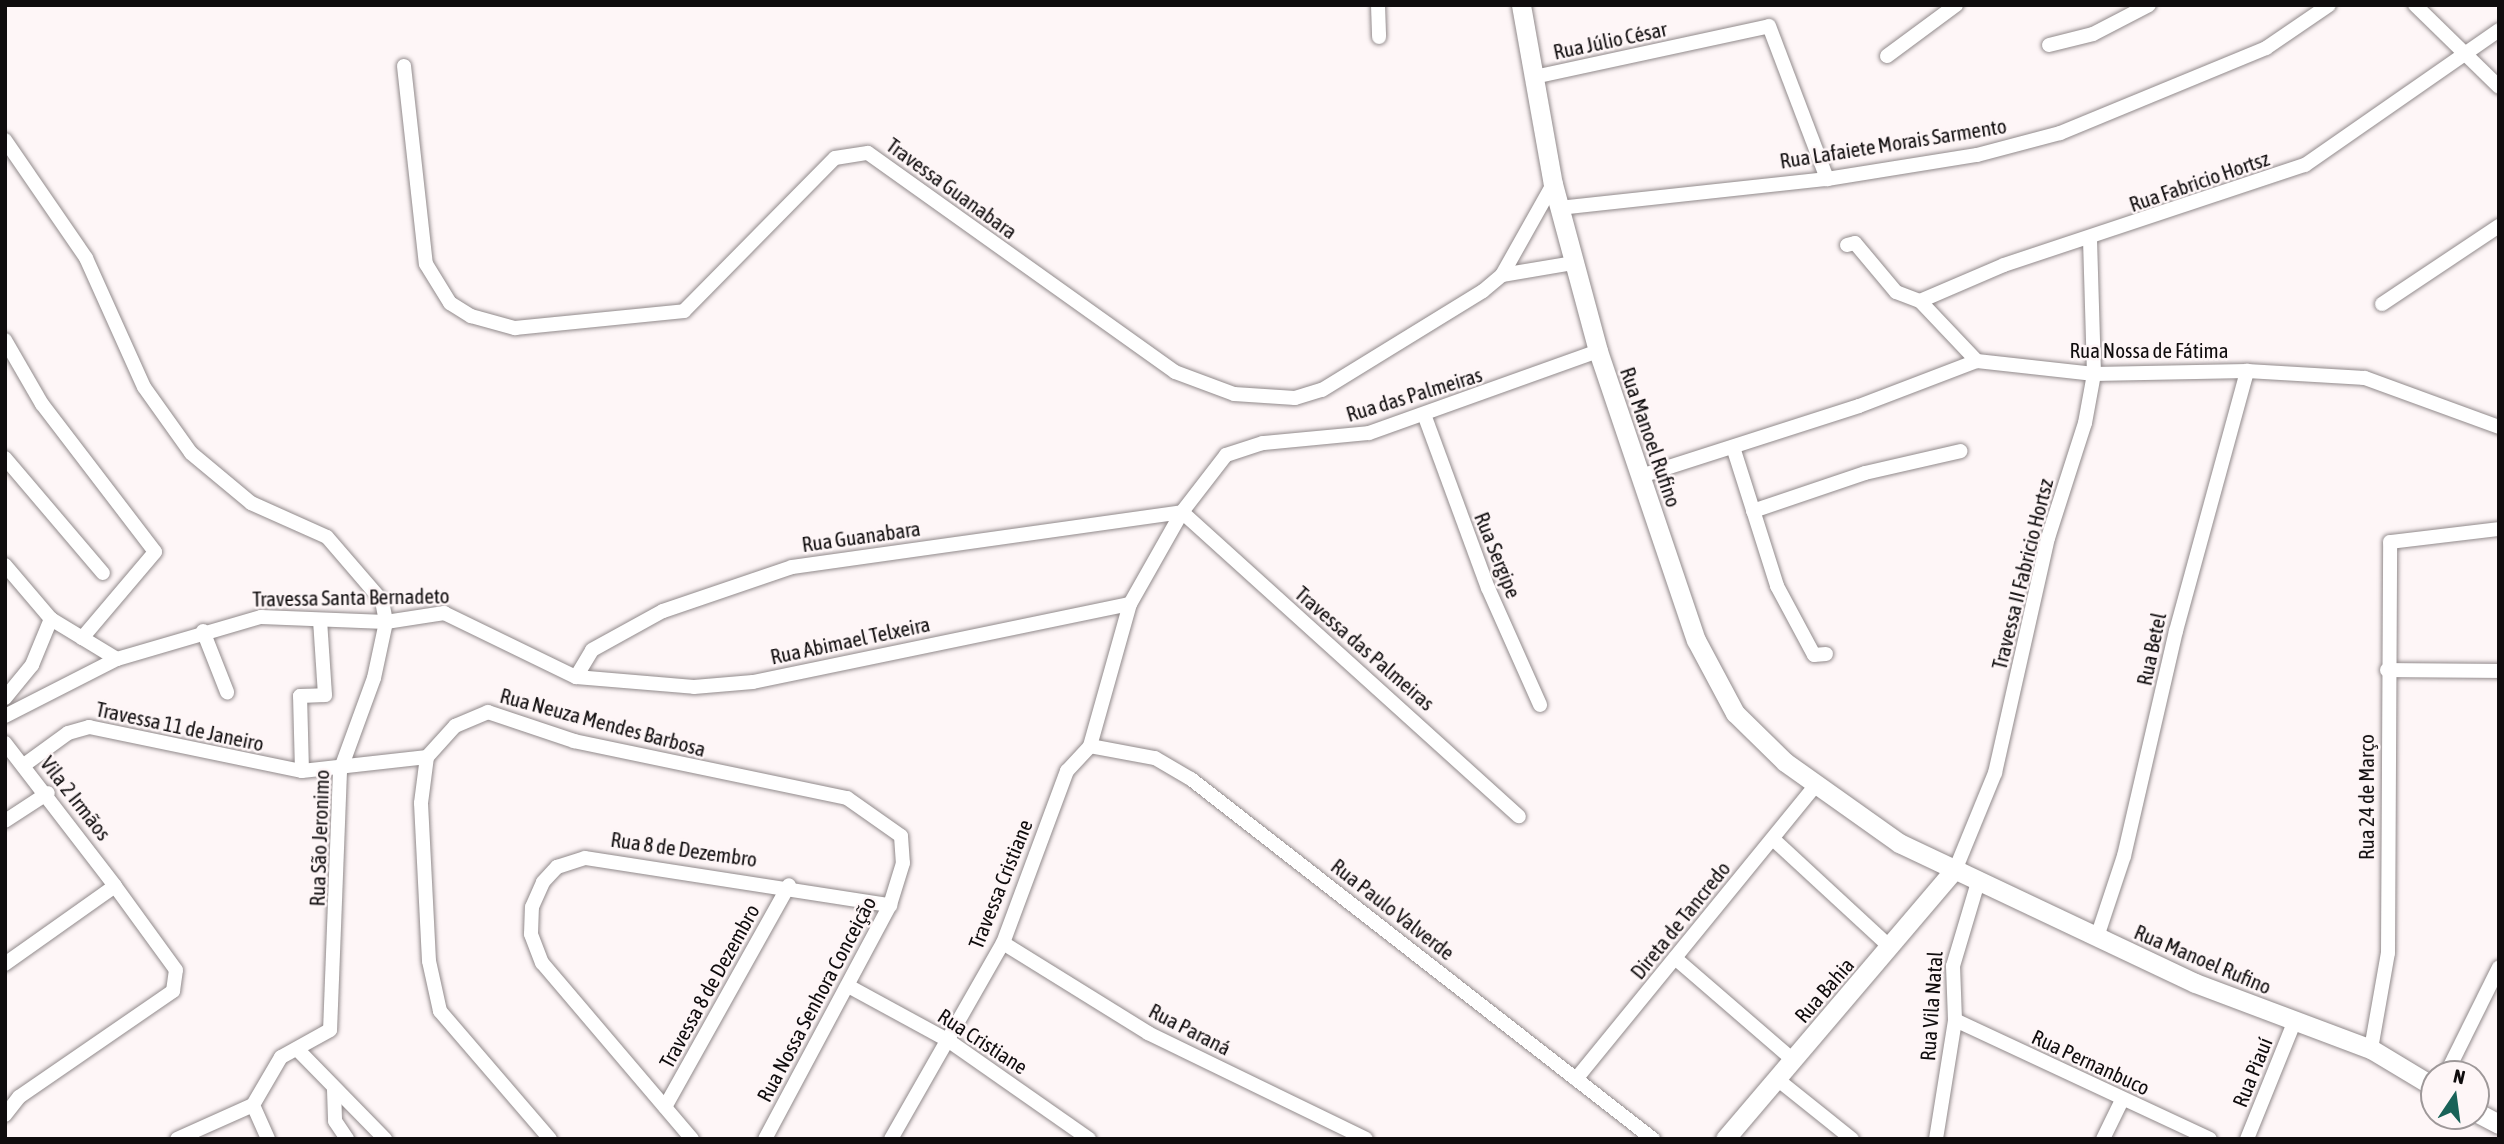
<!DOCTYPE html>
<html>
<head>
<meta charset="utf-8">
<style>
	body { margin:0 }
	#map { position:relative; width:2504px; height:1144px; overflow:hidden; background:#fef6f7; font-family:"Asap Condensed",sans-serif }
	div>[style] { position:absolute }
	.roads { filter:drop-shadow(0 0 2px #918a8b) drop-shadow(0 0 2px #918a8b) }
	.street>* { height:14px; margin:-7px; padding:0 7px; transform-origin:7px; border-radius:7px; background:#fff }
	.secondary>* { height:19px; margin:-9.5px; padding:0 9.5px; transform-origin:9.5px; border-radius:9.5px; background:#fff }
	span { translate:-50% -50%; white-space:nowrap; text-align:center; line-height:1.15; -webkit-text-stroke:5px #fef6f7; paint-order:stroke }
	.street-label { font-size:21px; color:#0f0c0d }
	.frame { position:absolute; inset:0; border:7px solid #0f0c0d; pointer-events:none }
	.north { position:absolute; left:2420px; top:1060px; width:70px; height:70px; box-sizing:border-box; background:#fef6f7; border:2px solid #9e9899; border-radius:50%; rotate:13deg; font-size:19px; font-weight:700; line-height:28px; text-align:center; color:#0f0c0d }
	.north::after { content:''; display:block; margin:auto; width:24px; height:32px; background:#196258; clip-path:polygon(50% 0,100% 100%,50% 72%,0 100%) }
</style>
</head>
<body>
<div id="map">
	<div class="roads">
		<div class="street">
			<div style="left:1378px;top:5px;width:32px;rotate:88deg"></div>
			<div style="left:2415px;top:5px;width:117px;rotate:44.3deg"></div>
			<div style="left:2049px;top:45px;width:45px;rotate:-14deg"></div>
			<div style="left:2093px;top:34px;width:63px;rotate:-27.4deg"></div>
			<div style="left:1887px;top:56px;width:86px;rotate:-36.5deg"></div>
			<div style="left:404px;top:66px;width:199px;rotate:83.7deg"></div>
			<div style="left:426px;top:264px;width:46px;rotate:58.4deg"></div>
			<div style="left:450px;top:303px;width:25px;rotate:32deg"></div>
			<div style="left:471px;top:316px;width:46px;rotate:15.3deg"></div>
			<div style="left:515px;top:328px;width:170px;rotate:-5.7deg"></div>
			<div style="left:684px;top:311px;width:215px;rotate:-45.4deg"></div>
			<div style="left:835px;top:158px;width:33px;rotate:-9deg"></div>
			<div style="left:868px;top:153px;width:377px;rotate:35.5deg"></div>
			<div style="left:1175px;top:372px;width:63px;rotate:20.4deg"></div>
			<div style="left:1234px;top:394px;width:61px;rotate:3.8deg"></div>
			<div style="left:1295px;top:398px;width:28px;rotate:-17deg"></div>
			<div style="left:1322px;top:390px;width:189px;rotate:-31.6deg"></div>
			<div style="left:1483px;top:291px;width:25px;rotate:-40deg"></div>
			<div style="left:1502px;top:275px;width:104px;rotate:-60.7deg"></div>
			<div style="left:1534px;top:77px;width:240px;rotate:-12.2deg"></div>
			<div style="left:1769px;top:26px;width:164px;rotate:69.2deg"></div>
			<div style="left:5px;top:140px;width:143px;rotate:55.5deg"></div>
			<div style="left:86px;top:258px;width:141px;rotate:65.8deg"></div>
			<div style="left:144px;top:387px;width:81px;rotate:54.5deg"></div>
			<div style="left:191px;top:453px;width:78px;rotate:39.8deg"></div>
			<div style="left:251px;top:503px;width:83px;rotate:24.1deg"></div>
			<div style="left:327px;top:537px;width:84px;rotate:49.3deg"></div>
			<div style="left:382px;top:601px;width:21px;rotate:79deg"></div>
			<div style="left:386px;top:622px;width:57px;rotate:102.1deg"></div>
			<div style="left:374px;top:678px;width:99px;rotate:110.1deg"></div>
			<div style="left:340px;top:771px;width:259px;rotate:92.2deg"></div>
			<div style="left:330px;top:1030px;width:56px;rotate:151.1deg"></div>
			<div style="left:281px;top:1057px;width:56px;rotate:120.3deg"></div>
			<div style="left:253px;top:1105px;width:83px;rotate:155.9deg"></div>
			<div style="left:1559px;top:208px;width:270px;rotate:-6.2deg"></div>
			<div style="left:1827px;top:179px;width:152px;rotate:-9.1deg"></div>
			<div style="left:1977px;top:155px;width:86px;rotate:-14.8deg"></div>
			<div style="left:2060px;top:133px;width:223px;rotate:-22.4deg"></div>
			<div style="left:2266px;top:48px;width:76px;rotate:-34.3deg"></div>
			<div style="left:1847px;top:245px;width:8px;rotate:-14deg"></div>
			<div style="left:1855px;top:243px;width:64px;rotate:50.1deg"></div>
			<div style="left:1896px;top:292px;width:26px;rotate:21deg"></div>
			<div style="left:1920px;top:301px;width:83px;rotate:46.5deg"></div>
			<div style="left:1502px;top:275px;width:73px;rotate:-9.5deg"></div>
			<div style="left:1920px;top:301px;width:91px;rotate:-23.2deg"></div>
			<div style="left:2004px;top:265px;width:317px;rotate:-18.4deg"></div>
			<div style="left:2305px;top:165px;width:236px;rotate:-34.8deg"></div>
			<div style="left:2382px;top:304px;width:141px;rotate:-33.7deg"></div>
			<div style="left:5px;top:340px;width:74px;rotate:60deg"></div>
			<div style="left:42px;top:404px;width:186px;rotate:52.6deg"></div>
			<div style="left:155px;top:552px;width:113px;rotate:130.3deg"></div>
			<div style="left:1425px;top:417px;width:182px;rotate:69.8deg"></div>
			<div style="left:1488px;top:588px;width:128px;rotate:66deg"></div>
			<div style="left:1733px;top:447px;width:146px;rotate:72.4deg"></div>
			<div style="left:1777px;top:586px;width:78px;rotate:61.8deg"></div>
			<div style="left:1814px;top:655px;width:12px;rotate:-5deg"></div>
			<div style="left:5px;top:458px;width:151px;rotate:49.6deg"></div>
			<div style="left:1641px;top:476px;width:229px;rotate:-17.8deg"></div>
			<div style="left:1859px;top:406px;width:126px;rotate:-20.9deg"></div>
			<div style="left:1977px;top:361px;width:118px;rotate:6.3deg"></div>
			<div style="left:2094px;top:374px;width:153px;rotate:-1.1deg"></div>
			<div style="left:2247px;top:371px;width:118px;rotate:3.4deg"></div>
			<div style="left:2365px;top:378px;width:143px;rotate:20.1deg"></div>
			<div style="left:1753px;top:511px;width:118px;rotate:-18.7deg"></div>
			<div style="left:1865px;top:473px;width:98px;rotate:-12.9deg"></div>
			<div style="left:1182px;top:512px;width:454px;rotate:42.1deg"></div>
			<div style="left:5px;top:565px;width:71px;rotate:49.6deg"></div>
			<div style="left:51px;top:619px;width:77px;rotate:31.2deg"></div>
			<div style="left:203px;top:631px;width:66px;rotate:68.5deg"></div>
			<div style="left:2387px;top:670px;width:112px;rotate:0.5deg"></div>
			<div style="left:576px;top:677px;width:31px;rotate:-59deg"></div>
			<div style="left:592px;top:650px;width:81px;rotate:-28.8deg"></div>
			<div style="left:663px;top:611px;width:136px;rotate:-18.8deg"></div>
			<div style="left:792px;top:567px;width:394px;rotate:-8deg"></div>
			<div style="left:5px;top:698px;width:43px;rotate:-50.7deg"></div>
			<div style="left:32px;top:665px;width:50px;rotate:-67.6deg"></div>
			<div style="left:5px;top:716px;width:126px;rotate:-27deg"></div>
			<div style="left:117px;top:659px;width:150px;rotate:-16.3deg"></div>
			<div style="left:261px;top:617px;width:125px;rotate:2.3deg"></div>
			<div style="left:386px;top:622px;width:59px;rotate:-8.8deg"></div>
			<div style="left:444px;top:613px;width:147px;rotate:25.9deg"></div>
			<div style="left:576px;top:677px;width:118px;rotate:4.8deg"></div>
			<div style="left:694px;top:687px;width:59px;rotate:-4.8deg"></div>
			<div style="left:753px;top:682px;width:385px;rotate:-11.7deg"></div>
			<div style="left:5px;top:743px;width:180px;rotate:52.4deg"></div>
			<div style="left:115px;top:886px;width:135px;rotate:144.7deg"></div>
			<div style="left:1090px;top:746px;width:148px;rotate:-74.3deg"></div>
			<div style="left:1130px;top:604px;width:106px;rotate:-60.5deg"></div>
			<div style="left:1182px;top:512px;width:72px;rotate:-52.3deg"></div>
			<div style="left:1226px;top:455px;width:39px;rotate:-18deg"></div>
			<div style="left:1263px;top:443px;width:106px;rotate:-5.4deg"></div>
			<div style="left:1369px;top:433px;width:243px;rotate:-19.7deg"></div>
			<div style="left:1090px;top:746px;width:66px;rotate:10.5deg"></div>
			<div style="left:1155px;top:758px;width:42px;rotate:30.3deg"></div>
			<div style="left:1191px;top:779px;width:586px;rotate:37.93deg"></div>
			<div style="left:24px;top:765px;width:54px;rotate:-36deg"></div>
			<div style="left:68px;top:733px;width:22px;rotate:-16deg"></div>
			<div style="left:89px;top:727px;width:217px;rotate:11.7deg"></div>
			<div style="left:302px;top:771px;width:126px;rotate:-6.4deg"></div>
			<div style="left:302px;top:771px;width:75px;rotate:-91.5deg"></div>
			<div style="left:300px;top:696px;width:25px;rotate:-2deg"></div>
			<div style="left:325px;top:695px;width:75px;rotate:-93.8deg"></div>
			<div style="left:5px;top:821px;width:51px;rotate:-33.1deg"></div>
			<div style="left:1773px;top:839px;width:159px;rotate:42.7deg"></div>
			<div style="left:1956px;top:868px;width:103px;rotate:-67.7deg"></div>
			<div style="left:1995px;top:773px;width:241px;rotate:-77.3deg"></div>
			<div style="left:2048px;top:538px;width:121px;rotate:-72.2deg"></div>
			<div style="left:2085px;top:423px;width:50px;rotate:-79.6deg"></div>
			<div style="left:2094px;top:374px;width:133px;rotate:-91.7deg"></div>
			<div style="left:2097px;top:937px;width:85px;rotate:-71.6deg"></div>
			<div style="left:2124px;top:856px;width:231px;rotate:-77deg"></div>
			<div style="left:2176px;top:631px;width:270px;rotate:-74.7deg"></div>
			<div style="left:1003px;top:943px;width:171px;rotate:31.8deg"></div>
			<div style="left:1148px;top:1033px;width:242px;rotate:25.9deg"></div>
			<div style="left:1675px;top:958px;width:156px;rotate:40.8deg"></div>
			<div style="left:850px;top:987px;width:113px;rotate:28.6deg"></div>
			<div style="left:949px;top:1041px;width:171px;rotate:35deg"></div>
			<div style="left:1955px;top:1020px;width:281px;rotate:25deg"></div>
			<div style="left:297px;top:1049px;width:126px;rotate:45.6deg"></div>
			<div style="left:2371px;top:1049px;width:97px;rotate:-80deg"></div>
			<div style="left:2388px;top:953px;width:411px;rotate:-89.7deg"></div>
			<div style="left:2390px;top:542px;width:110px;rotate:-6.8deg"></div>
			<div style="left:2446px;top:1074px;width:119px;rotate:-63.6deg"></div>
			<div style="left:1576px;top:1079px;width:378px;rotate:-50.8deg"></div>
			<div style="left:1777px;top:1079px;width:96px;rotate:38.7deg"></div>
			<div style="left:334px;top:1090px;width:31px;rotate:88deg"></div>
			<div style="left:335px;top:1121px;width:22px;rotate:56deg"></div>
			<div style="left:253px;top:1105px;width:37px;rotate:66deg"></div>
			<div style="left:665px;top:1107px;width:254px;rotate:-60.8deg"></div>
			<div style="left:5px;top:1115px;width:23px;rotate:-52deg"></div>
			<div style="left:19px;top:1097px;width:187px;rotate:-34.5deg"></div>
			<div style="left:173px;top:991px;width:21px;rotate:-82deg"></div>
			<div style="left:176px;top:970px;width:104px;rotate:-126deg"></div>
			<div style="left:550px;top:1139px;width:169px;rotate:-130.7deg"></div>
			<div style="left:440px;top:1011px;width:51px;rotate:-102.4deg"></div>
			<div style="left:429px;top:961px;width:158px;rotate:-92.9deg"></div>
			<div style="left:421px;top:803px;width:46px;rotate:-82.6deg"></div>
			<div style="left:427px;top:757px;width:42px;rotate:-47.9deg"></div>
			<div style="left:455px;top:726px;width:36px;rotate:-23deg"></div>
			<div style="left:488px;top:712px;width:91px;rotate:18.6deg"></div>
			<div style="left:574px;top:741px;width:279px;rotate:11.8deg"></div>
			<div style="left:847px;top:798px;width:66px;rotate:35.1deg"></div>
			<div style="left:901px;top:836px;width:27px;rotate:86deg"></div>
			<div style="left:903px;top:863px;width:44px;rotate:107.2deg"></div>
			<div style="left:890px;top:905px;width:265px;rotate:118.1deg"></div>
			<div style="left:692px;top:1139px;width:231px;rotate:-130.4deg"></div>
			<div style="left:542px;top:963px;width:31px;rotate:-111deg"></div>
			<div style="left:531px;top:934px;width:27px;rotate:-88deg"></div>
			<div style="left:532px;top:907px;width:27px;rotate:-66deg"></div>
			<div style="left:543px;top:882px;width:21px;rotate:-47deg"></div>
			<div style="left:557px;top:867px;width:29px;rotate:-18deg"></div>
			<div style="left:585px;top:858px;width:309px;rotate:8.8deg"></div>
			<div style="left:891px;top:1139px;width:226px;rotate:-60.3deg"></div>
			<div style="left:1003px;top:943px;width:184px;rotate:-69.6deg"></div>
			<div style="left:1067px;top:771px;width:34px;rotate:-47deg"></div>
			<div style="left:1936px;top:1139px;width:121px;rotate:-80.9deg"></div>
			<div style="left:1955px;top:1020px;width:54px;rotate:-92.1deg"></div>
			<div style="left:1953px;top:966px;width:91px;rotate:-73.4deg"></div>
			<div style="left:2103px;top:1139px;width:43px;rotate:-64deg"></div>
			<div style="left:2247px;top:1139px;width:128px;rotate:-68deg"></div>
		</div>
		<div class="secondary">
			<div style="left:1521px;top:5px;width:182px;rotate:79.9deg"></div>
			<div style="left:1553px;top:184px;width:173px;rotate:74.9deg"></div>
			<div style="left:1598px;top:351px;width:305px;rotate:71.3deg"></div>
			<div style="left:1696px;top:640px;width:83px;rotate:61.9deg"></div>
			<div style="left:1735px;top:713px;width:70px;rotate:44.4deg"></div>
			<div style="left:1785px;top:762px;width:140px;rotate:35.4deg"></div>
			<div style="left:1899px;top:843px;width:327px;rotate:25.3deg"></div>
			<div style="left:2195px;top:983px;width:188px;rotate:20.6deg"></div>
			<div style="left:2371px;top:1049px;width:74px;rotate:31.1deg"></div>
			<div style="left:2476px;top:1112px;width:26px;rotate:28deg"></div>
			<div style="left:1725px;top:1139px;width:356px;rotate:-49.6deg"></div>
		</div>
	</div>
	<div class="street-label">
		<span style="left:1610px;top:40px;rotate:-12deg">Rua Júlio César</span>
		<span style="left:1893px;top:143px;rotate:-9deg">Rua Lafaiete Morais Sarmento</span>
		<span style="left:2199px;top:181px;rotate:-19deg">Rua Fabricio Hortsz</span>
		<span style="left:952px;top:188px;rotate:36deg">Travessa Guanabara</span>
		<span style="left:2149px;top:350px">Rua Nossa de Fátima</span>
		<span style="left:1414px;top:394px;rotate:-17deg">Rua das Palmeiras</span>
		<span style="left:1651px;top:437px;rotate:71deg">Rua Manoel Rufino</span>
		<span style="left:861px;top:536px;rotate:-8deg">Rua Guanabara</span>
		<span style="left:1498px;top:555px;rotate:68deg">Rua Sergipe</span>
		<span style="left:2022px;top:574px;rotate:-76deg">Travessa II Fabricio Hortsz</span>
		<span style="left:351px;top:597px;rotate:-1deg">Travessa Santa Bernadeto</span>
		<span style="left:850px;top:640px;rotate:-12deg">Rua Abimael Telxeira</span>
		<span style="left:1365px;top:648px;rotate:41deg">Travessa das Palmeiras</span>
		<span style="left:2151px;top:649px;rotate:-78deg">Rua Betel</span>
		<span style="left:603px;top:722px;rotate:15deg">Rua Neuza Mendes Barbosa</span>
		<span style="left:180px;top:726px;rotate:12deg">Travessa 11 de Janeiro</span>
		<span style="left:2366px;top:797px;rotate:-90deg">Rua 24 de Março</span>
		<span style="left:76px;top:798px;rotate:52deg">Vila 2 Irmãos</span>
		<span style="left:319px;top:838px;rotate:-88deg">Rua São Jeronimo</span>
		<span style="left:684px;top:849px;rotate:8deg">Rua 8 de Dezembro</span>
		<span style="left:1000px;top:884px;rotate:-68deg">Travessa Cristiane</span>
		<span style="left:1393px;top:909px;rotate:38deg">Rua Paulo Valverde</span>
		<span style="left:1680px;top:920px;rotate:-51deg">Direta de Tancredo</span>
		<span style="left:2203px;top:959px;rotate:23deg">Rua Manoel Rufino</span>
		<span style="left:709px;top:986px;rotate:-61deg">Travessa 8 de Dezembro</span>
		<span style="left:1824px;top:990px;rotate:-49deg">Rua Bahia</span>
		<span style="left:816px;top:999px;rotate:-62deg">Rua Nossa Senhora Conceição</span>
		<span style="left:1931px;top:1006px;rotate:-86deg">Rua Vila Natal</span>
		<span style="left:1190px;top:1029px;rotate:27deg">Rua Paraná</span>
		<span style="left:983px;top:1041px;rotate:33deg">Rua Cristiane</span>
		<span style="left:2091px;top:1062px;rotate:25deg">Rua Pernanbuco</span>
		<span style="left:2252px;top:1072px;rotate:-68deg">Rua Piauí</span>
	</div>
	<div class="frame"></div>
	<div class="north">N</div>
</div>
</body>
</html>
